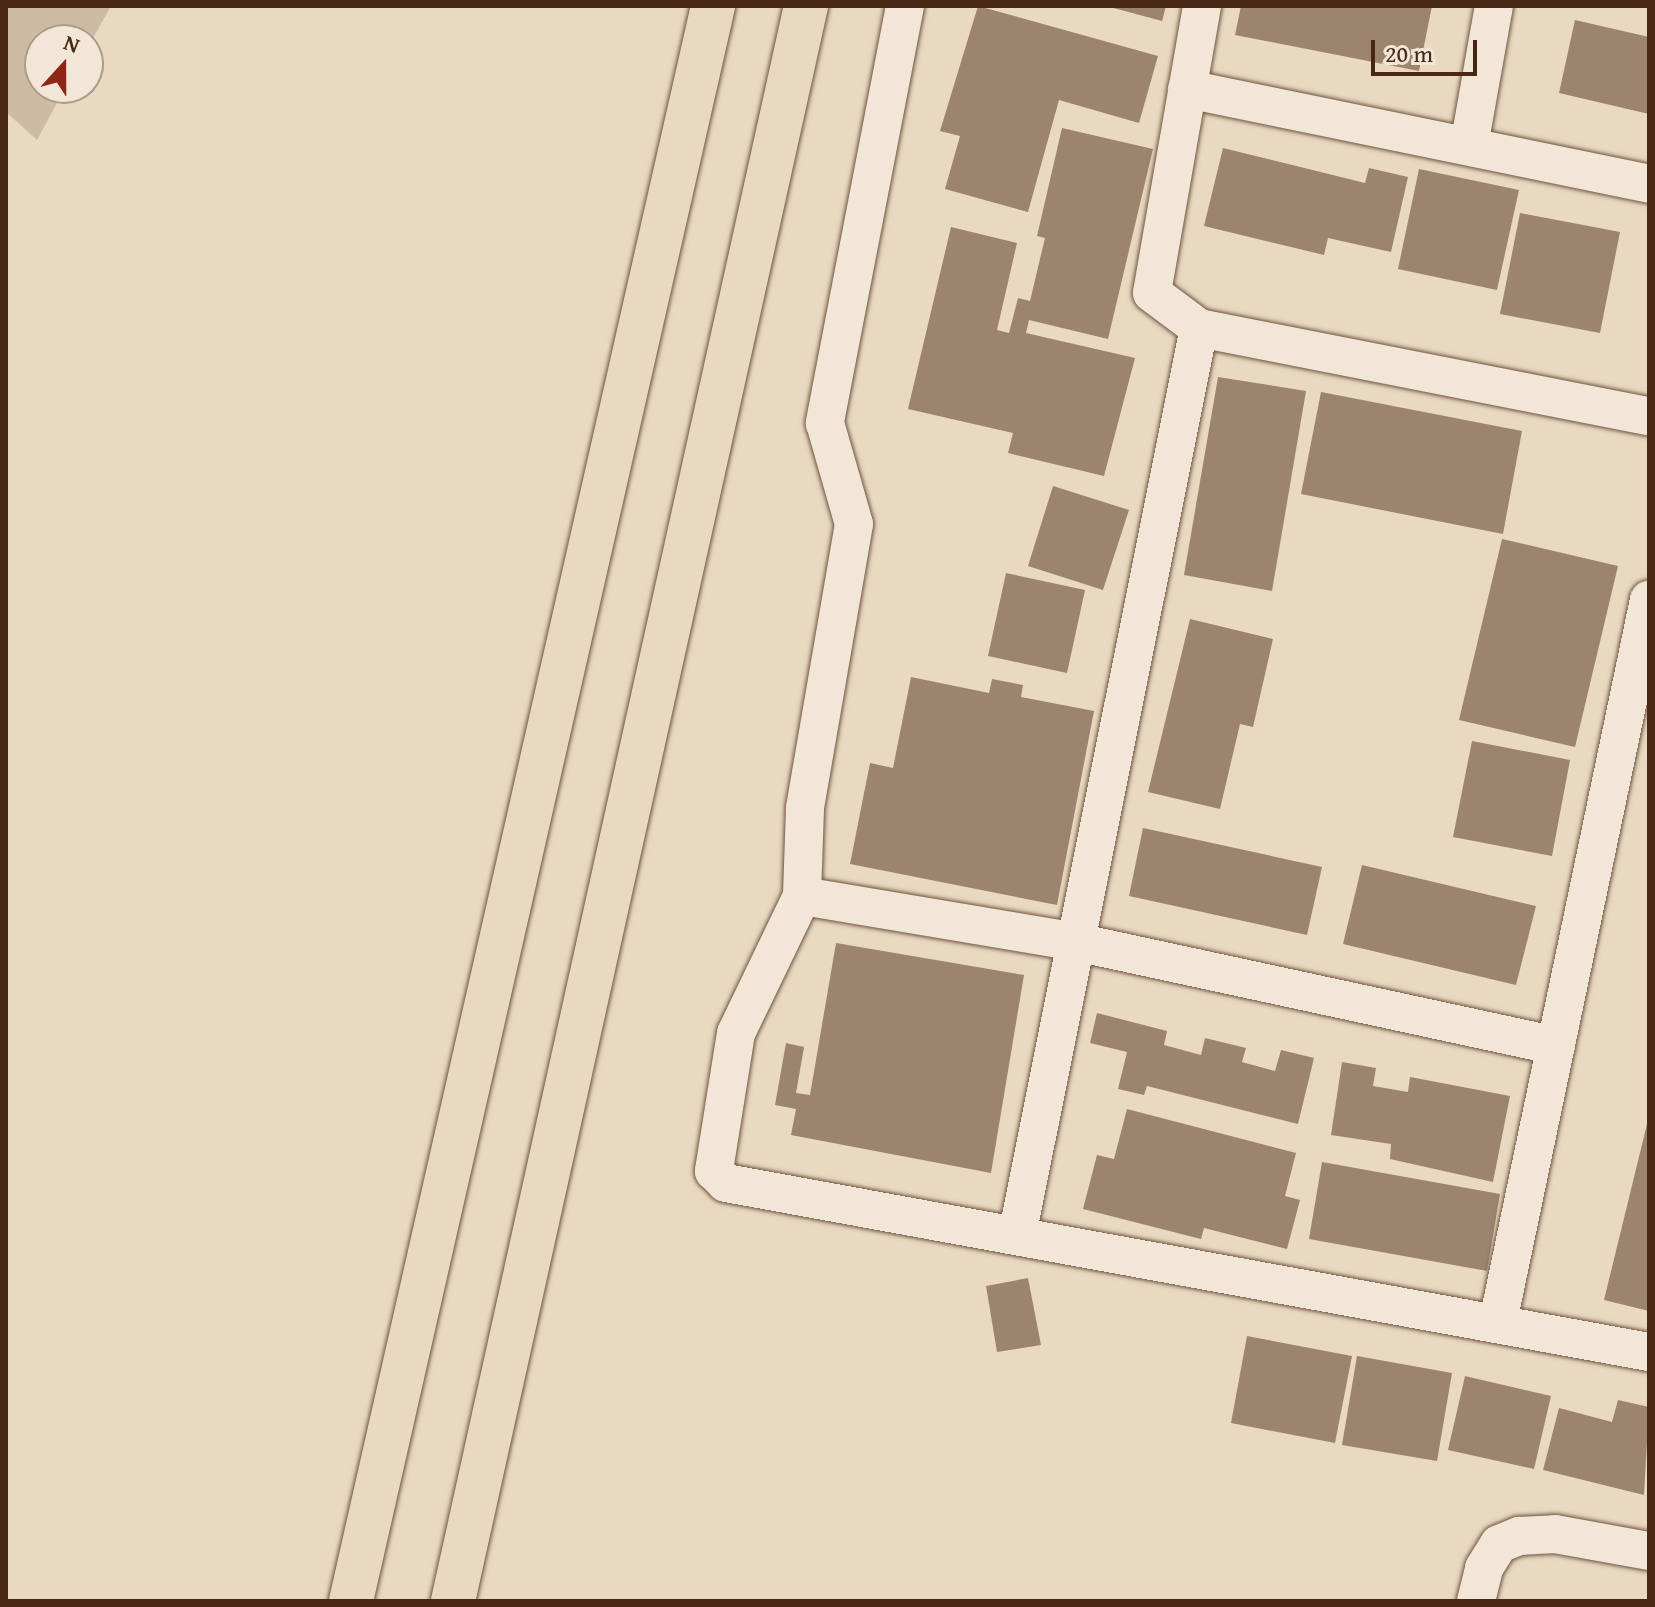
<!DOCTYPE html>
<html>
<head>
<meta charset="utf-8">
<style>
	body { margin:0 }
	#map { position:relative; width:1655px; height:1607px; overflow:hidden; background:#e9d9c1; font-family:"Gentium Book Plus",serif }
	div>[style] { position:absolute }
	.green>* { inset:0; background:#cebba4 }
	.building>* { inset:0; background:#9c846e }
	.roads { filter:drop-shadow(0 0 2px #70543f) drop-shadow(0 0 2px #70543f) }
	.minor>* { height:38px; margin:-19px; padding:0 19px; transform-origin:19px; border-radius:19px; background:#f1e6d7 }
	.primary>* { height:44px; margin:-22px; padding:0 22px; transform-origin:22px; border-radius:22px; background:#e9d9c1 }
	span { translate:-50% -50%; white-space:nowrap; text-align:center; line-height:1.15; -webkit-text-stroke:6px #f1e6d7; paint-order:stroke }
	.frame { position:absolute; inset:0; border:8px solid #482814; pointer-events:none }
	.north { position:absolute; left:24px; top:24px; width:80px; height:80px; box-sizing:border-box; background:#f1e6d7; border:2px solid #ad9a89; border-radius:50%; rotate:21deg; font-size:22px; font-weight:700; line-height:32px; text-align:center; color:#482814 }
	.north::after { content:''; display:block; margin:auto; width:28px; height:36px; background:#8f2418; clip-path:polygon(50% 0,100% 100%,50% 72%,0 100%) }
	.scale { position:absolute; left:1371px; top:40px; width:106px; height:36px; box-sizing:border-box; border:4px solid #482814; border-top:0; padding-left:10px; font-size:24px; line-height:28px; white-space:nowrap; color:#482814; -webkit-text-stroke:6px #f1e6d7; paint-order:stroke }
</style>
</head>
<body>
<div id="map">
	<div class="green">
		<div style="clip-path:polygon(6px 6px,111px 6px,88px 47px,88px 40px,40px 40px,40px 88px,65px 88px,37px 140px,6px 112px)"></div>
	</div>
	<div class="building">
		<div style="clip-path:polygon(978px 6px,1158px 56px,1139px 123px,1059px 100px,1028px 212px,945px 189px,960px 136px,940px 131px)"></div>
		<div style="clip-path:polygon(1106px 6px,1166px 6px,1162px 21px)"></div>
		<div style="clip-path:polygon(1241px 6px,1432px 6px,1419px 71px,1235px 35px)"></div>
		<div style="clip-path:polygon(1575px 20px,1649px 37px,1649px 114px,1559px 93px)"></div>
		<div style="clip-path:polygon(1062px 128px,1153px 149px,1108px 339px,1029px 320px,1026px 333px,1135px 358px,1104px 476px,1008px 453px,1013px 433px,908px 409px,951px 227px,1017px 243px,997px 330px,1009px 333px,1018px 298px,1030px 301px,1045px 238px,1037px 236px)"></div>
		<div style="clip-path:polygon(1223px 148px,1365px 183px,1369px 168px,1408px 177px,1391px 252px,1328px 238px,1324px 255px,1204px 226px)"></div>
		<div style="clip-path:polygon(1419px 169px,1519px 190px,1497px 290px,1398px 269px)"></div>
		<div style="clip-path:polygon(1520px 213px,1620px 232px,1600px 333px,1500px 314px)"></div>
		<div style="clip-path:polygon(1218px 377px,1306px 391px,1272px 591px,1184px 575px)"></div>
		<div style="clip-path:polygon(1321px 392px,1522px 431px,1503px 534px,1301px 494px)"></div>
		<div style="clip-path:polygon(1053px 486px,1129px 510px,1103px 590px,1028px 566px)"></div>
		<div style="clip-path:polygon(1502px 539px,1618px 566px,1575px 747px,1459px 720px)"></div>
		<div style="clip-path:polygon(1006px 573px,1085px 590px,1067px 673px,988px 656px)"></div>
		<div style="clip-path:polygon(1190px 619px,1273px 639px,1253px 727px,1240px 724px,1220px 809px,1148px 792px)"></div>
		<div style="clip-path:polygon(911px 677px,989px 693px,992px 679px,1023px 685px,1021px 697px,1094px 711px,1057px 905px,850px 864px,870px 763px,893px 768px)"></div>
		<div style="clip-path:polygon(1472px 741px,1570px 760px,1552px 856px,1453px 837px)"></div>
		<div style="clip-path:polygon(1143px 828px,1322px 867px,1307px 935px,1129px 896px)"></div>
		<div style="clip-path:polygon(1362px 865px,1536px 906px,1516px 985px,1343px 944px)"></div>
		<div style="clip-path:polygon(836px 943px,1024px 975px,991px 1173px,791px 1135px,796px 1109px,775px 1105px,786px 1043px,804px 1047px,796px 1093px,810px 1095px)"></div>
		<div style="clip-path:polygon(1097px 1013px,1167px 1031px,1164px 1045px,1201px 1055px,1205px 1038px,1246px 1048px,1242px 1062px,1275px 1071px,1281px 1050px,1314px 1058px,1298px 1124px,1147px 1086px,1144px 1095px,1118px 1089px,1127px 1052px,1090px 1043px)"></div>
		<div style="clip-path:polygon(1342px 1062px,1376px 1068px,1373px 1086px,1408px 1092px,1410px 1077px,1510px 1096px,1493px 1182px,1390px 1159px,1391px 1144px,1331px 1135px)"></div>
		<div style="clip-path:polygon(1127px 1109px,1296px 1153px,1285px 1196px,1300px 1200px,1287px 1249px,1204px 1228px,1201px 1239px,1083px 1209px,1097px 1155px,1114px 1159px)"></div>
		<div style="clip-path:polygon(1648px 1120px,1649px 1120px,1649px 1311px,1604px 1300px)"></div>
		<div style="clip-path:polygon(1322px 1162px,1500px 1194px,1487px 1271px,1309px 1239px)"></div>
		<div style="clip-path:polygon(1028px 1278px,1041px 1345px,997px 1352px,986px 1286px)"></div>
		<div style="clip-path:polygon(1247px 1336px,1352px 1356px,1335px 1443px,1231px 1423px)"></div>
		<div style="clip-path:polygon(1357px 1356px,1452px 1373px,1437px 1461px,1342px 1445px)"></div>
		<div style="clip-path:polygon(1465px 1376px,1551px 1396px,1534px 1469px,1448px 1450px)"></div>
		<div style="clip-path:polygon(1618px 1400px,1649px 1407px,1644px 1495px,1543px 1470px,1559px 1408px,1612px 1422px)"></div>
	</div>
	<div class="roads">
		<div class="minor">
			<div style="left:905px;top:6px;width:425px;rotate:100.9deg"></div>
			<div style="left:825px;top:423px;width:105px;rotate:74deg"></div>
			<div style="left:854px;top:524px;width:289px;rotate:99.8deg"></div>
			<div style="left:805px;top:809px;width:87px;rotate:92deg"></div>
			<div style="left:802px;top:896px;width:152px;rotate:115.7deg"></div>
			<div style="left:736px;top:1033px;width:140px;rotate:99.1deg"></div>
			<div style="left:714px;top:1171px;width:17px;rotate:45deg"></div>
			<div style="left:726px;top:1183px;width:938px;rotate:10.38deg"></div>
			<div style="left:1202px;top:6px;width:291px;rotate:99.9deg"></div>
			<div style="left:1152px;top:293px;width:59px;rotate:36.7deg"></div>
			<div style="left:1199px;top:328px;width:459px;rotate:11.1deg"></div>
			<div style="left:1187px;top:89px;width:472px;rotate:11.6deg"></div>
			<div style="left:1469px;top:146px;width:142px;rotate:-79.9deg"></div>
			<div style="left:802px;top:896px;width:278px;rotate:9.5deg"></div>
			<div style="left:1076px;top:942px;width:491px;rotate:12.2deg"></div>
			<div style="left:1017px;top:1236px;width:926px;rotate:-78.67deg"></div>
			<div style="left:1498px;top:1322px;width:738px;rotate:-78.19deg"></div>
			<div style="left:1476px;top:1601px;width:34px;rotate:-76deg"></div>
			<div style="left:1484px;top:1568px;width:28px;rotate:-58deg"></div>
			<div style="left:1499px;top:1544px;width:22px;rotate:-22deg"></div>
			<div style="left:1519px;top:1536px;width:36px;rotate:-3deg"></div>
			<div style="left:1555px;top:1534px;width:96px;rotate:10.3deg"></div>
		</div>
		<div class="primary">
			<div style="left:351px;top:1601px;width:1636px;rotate:-77.21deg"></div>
			<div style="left:453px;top:1601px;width:1634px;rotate:-77.52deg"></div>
		</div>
	</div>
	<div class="frame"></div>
	<div class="north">N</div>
	<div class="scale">20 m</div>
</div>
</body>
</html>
